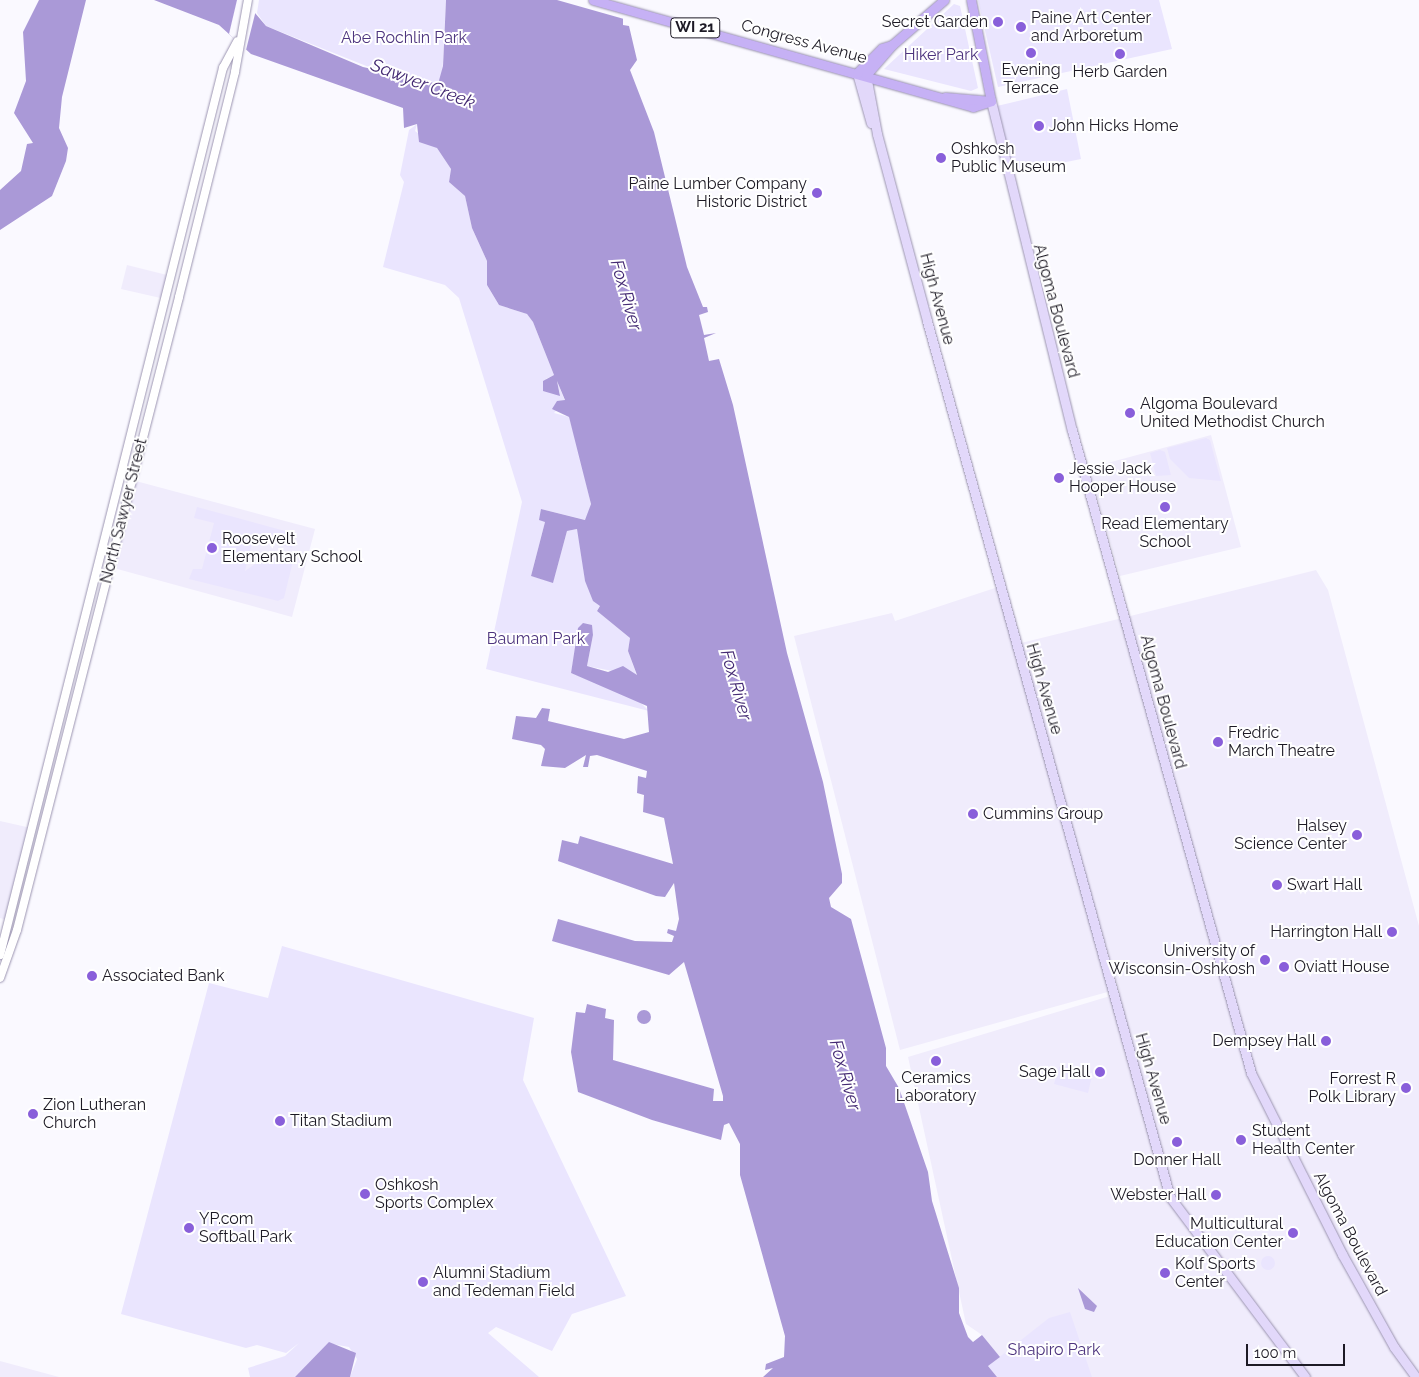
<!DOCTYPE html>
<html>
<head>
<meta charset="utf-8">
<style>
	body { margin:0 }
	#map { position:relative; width:1419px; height:1377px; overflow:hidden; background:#faf9ff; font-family:Raleway,sans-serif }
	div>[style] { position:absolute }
	.built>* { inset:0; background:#f0ecfc }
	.green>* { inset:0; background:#eae5fe }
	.round { border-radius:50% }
	.water>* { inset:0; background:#aa99d7 }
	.pier>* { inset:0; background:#faf9ff }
	.roads { filter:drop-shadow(0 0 1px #9b94b1) drop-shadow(0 0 1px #9b94b1) }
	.tertiary>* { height:8px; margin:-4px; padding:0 4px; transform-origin:4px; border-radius:4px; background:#fff }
	.secondary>* { height:9px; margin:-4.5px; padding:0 4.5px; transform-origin:4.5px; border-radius:4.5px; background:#e2d8fa }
	.primary>* { height:9px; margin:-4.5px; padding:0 4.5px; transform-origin:4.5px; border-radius:4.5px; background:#c6b1f5 }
	.dots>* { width:14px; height:14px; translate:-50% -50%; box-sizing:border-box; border:2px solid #fff; border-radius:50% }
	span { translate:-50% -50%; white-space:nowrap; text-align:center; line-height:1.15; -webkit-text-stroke:4px #fff; paint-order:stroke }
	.shield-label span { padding:1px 4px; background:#fff; border:1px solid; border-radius:4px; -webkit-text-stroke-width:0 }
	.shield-label { font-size:15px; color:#1d1a25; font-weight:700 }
	.poi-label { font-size:16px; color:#1d1a25 }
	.left { translate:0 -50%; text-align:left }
	.right { translate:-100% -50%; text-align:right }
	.park-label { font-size:16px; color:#4d347e }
	.street-label { font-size:16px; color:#1d1a25 }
	.water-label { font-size:18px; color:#442a73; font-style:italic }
	.scale { position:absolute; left:1246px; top:1344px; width:99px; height:22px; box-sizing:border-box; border:2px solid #1d1a25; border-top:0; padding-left:6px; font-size:15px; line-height:18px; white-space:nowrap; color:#1d1a25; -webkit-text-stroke:4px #fff; paint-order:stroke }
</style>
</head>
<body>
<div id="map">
	<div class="built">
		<div style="clip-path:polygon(127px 265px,171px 276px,165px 299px,121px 289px)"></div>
		<div style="clip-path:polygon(1211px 435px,1241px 547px,1120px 576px,1089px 468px)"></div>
		<div style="clip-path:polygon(132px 480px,315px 529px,292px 617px,110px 567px)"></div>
		<div style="clip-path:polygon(1316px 570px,1328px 590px,1419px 926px,1419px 1377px,1006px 1377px,1000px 1357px,982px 1335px,966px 1324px,908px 1057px,1120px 993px,1030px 689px,1111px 991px,900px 1050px,794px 636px,892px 613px,895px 621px,1001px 586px,1017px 644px)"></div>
		<div style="clip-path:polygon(0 821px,31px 828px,7px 920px,0 918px)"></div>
		<div style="clip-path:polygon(0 1361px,59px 1377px,0 1377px)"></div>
	</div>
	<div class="green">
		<div style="clip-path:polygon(259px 0,446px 0,442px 81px,438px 84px,394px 77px,266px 26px,257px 13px)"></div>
		<div style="clip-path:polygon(978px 0,1159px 0,1172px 49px,998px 87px)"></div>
		<div style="clip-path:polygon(954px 4px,960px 6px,978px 88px,971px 91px,884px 69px)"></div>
		<div style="clip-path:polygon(1067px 89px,1081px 159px,1012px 173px,997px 106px)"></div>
		<div style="clip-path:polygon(417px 124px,415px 131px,437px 148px,451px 169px,449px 182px,465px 196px,472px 228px,487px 261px,487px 285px,499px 305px,527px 314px,533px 322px,554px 375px,546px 379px,560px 395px,557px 381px,565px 401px,554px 413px,569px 417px,578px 448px,591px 504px,586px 520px,541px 509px,545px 522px,531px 576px,553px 582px,567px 531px,578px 529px,585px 581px,600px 606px,597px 611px,630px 638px,628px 651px,637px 676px,587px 666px,593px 635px,592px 631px,579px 630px,571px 673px,637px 699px,649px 711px,486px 669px,522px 502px,459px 298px,445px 285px,383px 267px,404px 182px,400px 175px,409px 130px)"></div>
		<div style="clip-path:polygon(1206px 438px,1210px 440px,1221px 481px,1189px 478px,1170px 459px,1167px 448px)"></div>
		<div style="clip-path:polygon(1160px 450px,1165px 452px,1171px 475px,1156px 476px,1150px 453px)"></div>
		<div style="clip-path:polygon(197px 507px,296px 534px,292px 548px,253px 538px,245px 571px,268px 555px,294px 557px,284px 598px,278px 601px,189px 579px,193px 569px,202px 569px,214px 523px,194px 518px)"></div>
		<div style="clip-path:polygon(282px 946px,534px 1018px,523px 1080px,626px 1296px,572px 1314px,552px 1351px,496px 1327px,488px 1333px,539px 1377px,350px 1377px,357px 1359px,349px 1347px,332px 1344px,295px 1377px,250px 1377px,248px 1368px,285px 1356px,299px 1343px,286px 1353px,257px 1345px,246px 1348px,121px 1314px,209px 983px,268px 998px)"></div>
		<div style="clip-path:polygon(1068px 1065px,1092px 1076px,1088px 1093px,1054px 1084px,1059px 1067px)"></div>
		<div class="round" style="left:1261px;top:1256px;width:14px;height:14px"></div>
		<div style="clip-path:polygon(1070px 1312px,1092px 1377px,997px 1377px,988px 1366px,1049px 1318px)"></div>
	</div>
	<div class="water">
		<div style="clip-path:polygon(39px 0,86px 0,62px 97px,59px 128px,68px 148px,66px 161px,52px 196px,0 230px,0 190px,21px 171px,27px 144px,33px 143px,14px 113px,26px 81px,23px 32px)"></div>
		<div style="clip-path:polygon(154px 0,244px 0,266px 26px,363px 67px,438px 84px,443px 66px,446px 0,623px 0,623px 25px,629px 26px,637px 60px,630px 70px,654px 132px,687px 267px,703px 307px,707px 307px,708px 312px,699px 315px,704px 335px,716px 333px,704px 338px,709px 361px,719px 359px,733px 405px,787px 653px,823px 782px,842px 874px,842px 883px,829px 898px,831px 907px,851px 919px,886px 1048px,886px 1066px,899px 1088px,928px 1172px,932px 1201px,959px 1288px,959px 1313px,968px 1337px,973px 1342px,982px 1335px,1000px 1357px,988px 1366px,997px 1377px,763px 1377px,773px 1368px,765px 1370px,766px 1364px,784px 1357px,785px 1336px,740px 1175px,740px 1144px,729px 1123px,724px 1125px,721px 1140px,652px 1120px,578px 1092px,571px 1052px,576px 1012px,585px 1013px,587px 1004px,606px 1009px,605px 1018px,614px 1020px,613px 1060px,714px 1089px,713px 1101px,723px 1101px,723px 1096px,684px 962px,669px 975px,552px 941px,558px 919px,635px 941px,672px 942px,674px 936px,667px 933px,668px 929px,676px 931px,679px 919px,674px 883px,665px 897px,656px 896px,558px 861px,562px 840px,578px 844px,580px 836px,673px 864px,664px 818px,643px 812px,644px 795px,637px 793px,638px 776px,646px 778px,647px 771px,597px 755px,590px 756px,588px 767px,583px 767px,586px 755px,565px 768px,541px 766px,545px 749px,541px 745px,512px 739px,516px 716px,536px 718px,542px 708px,550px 709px,548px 721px,624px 739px,649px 732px,647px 706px,571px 673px,578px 628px,583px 623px,592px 625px,593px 635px,587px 666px,608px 672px,623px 666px,637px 675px,628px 651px,630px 638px,597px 611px,600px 606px,593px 601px,585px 581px,577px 529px,567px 531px,553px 583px,531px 576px,545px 522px,539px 520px,541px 509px,585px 520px,591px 504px,569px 417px,552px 409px,557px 401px,565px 400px,557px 381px,560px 396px,543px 391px,543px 381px,554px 375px,533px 322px,527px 314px,499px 305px,487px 285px,487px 261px,472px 228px,465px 196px,449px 182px,451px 169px,437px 148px,419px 142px,417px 124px,404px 128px,403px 108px,251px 54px,219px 25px)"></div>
		<div class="round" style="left:637px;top:1010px;width:14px;height:14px"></div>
		<div style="clip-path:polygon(1078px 1288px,1097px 1306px,1094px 1312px,1085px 1309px)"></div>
		<div style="clip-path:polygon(329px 1342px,356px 1353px,350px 1377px,295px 1377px)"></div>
	</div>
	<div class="pier">
		<div style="clip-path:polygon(237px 0,246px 0,256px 10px,246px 50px,229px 34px)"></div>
		<div style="clip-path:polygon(557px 0,625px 0,624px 19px)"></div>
	</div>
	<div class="roads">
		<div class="tertiary">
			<div style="left:0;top:955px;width:915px;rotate:-75.89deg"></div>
			<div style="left:223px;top:68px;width:30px;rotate:-62deg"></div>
			<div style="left:0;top:978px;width:51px;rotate:-70.5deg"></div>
			<div style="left:17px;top:930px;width:653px;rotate:-75.64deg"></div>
			<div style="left:179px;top:297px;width:232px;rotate:-76deg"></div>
			<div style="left:235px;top:72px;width:73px;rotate:-79.8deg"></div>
		</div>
		<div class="secondary">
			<div style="left:857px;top:73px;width:52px;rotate:74.4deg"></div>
			<div style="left:866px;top:75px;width:60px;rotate:79.4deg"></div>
			<div style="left:877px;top:134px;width:194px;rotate:75deg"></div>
			<div style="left:927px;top:321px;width:909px;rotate:74.5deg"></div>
			<div style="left:1170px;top:1197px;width:225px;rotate:53.1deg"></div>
			<div style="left:991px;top:101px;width:339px;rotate:76.2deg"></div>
			<div style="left:1072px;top:430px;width:667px;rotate:74.44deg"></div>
			<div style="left:1251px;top:1073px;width:203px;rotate:63.3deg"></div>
			<div style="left:1342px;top:1254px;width:107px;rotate:60.8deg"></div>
			<div style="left:1394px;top:1347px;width:37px;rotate:54deg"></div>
		</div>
		<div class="primary">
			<div style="left:593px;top:0;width:395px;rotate:15.7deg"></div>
			<div style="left:973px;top:107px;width:19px;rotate:-18deg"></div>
			<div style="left:971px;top:0;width:103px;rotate:78.8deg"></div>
			<div style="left:857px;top:73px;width:35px;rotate:-45deg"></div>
			<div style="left:882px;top:48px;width:10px;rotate:-17deg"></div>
			<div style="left:866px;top:75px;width:40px;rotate:-49deg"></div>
			<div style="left:892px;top:45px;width:69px;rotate:-40.9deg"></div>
			<div style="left:945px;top:97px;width:46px;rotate:5deg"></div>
		</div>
	</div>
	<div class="dots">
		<div style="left:998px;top:22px;background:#895fda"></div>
		<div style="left:1021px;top:27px;background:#895fda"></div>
		<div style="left:1031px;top:53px;background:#895fda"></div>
		<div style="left:1120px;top:54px;background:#895fda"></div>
		<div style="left:1039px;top:126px;background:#895fda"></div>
		<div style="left:941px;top:158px;background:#895fda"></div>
		<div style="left:817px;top:193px;background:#895fda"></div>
		<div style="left:1130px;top:413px;background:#895fda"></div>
		<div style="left:1059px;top:478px;background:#895fda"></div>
		<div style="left:1165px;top:507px;background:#895fda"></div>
		<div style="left:212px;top:548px;background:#895fda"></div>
		<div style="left:1218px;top:742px;background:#895fda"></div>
		<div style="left:973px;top:814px;background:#895fda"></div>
		<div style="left:1357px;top:835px;background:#895fda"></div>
		<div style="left:1277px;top:885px;background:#895fda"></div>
		<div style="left:1392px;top:932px;background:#895fda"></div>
		<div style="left:1265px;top:960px;background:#895fda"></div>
		<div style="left:1284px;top:967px;background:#895fda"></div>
		<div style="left:92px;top:976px;background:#895fda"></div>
		<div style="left:1326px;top:1041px;background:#895fda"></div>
		<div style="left:936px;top:1061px;background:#895fda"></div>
		<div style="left:1100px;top:1072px;background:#895fda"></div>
		<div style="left:1406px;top:1088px;background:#895fda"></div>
		<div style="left:33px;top:1114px;background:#895fda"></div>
		<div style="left:280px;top:1121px;background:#895fda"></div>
		<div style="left:1241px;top:1140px;background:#895fda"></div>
		<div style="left:1177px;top:1142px;background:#895fda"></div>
		<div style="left:365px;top:1194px;background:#895fda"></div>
		<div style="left:1216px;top:1195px;background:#895fda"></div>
		<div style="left:189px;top:1228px;background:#895fda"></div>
		<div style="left:1293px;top:1233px;background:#895fda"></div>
		<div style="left:1165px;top:1273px;background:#895fda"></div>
		<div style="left:423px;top:1282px;background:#895fda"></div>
	</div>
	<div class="shield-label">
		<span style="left:695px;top:28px">WI 21</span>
	</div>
	<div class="poi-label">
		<span class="left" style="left:1031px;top:27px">Paine Art Center<br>and Arboretum</span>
		<span class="right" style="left:988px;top:22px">Secret Garden</span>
		<span style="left:1031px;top:79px">Evening<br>Terrace</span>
		<span style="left:1120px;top:72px">Herb Garden</span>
		<span class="left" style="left:1049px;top:126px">John Hicks Home</span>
		<span class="left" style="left:951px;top:158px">Oshkosh<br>Public Museum</span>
		<span class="right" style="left:807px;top:193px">Paine Lumber Company<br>Historic District</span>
		<span class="left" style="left:1140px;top:413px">Algoma Boulevard<br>United Methodist Church</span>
		<span class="left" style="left:1069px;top:478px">Jessie Jack<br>Hooper House</span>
		<span style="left:1165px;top:533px">Read Elementary<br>School</span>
		<span class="left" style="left:222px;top:548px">Roosevelt<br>Elementary School</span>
		<span class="left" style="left:1228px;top:742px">Fredric<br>March Theatre</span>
		<span class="left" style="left:983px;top:814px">Cummins Group</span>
		<span class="right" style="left:1347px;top:835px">Halsey<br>Science Center</span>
		<span class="left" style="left:1287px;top:885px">Swart Hall</span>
		<span class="right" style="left:1382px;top:932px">Harrington Hall</span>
		<span class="right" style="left:1255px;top:960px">University of<br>Wisconsin-Oshkosh</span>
		<span class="left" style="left:1294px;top:967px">Oviatt House</span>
		<span class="left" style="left:102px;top:976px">Associated Bank</span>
		<span class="right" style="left:1316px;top:1041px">Dempsey Hall</span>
		<span class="right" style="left:1090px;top:1072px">Sage Hall</span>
		<span style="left:936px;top:1087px">Ceramics<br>Laboratory</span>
		<span class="right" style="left:1396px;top:1088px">Forrest R<br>Polk Library</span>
		<span class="left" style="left:43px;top:1114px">Zion Lutheran<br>Church</span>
		<span class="left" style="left:290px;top:1121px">Titan Stadium</span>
		<span class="left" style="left:1252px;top:1140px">Student<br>Health Center</span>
		<span style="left:1177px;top:1160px">Donner Hall</span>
		<span class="left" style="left:375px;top:1194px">Oshkosh<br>Sports Complex</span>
		<span class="right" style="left:1206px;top:1195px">Webster Hall</span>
		<span class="left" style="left:199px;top:1228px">YP.com<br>Softball Park</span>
		<span class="right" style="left:1283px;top:1233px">Multicultural<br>Education Center</span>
		<span class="left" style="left:1175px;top:1273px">Kolf Sports<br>Center</span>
		<span class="left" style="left:433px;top:1282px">Alumni Stadium<br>and Tedeman Field</span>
	</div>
	<div class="park-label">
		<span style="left:404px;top:38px">Abe Rochlin Park</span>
		<span style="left:941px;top:55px">Hiker Park</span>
		<span style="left:536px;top:639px">Bauman Park</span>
		<span style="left:1054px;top:1350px">Shapiro Park</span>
	</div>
	<div class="street-label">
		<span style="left:804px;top:42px;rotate:15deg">Congress Avenue</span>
		<span style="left:937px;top:299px;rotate:75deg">High Avenue</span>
		<span style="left:1056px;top:311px;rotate:75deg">Algoma Boulevard</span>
		<span style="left:124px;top:511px;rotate:-76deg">North Sawyer Street</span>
		<span style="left:1044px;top:689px;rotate:74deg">High Avenue</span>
		<span style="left:1163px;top:702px;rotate:75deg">Algoma Boulevard</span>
		<span style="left:1153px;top:1079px;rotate:74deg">High Avenue</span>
		<span style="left:1350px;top:1234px;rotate:62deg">Algoma Boulevard</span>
	</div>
	<div class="water-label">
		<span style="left:423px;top:84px;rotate:21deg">Sawyer Creek</span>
		<span style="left:626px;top:295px;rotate:74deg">Fox River</span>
		<span style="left:736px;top:685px;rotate:74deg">Fox River</span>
		<span style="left:845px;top:1075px;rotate:74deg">Fox River</span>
	</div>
	<div class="scale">100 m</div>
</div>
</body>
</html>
